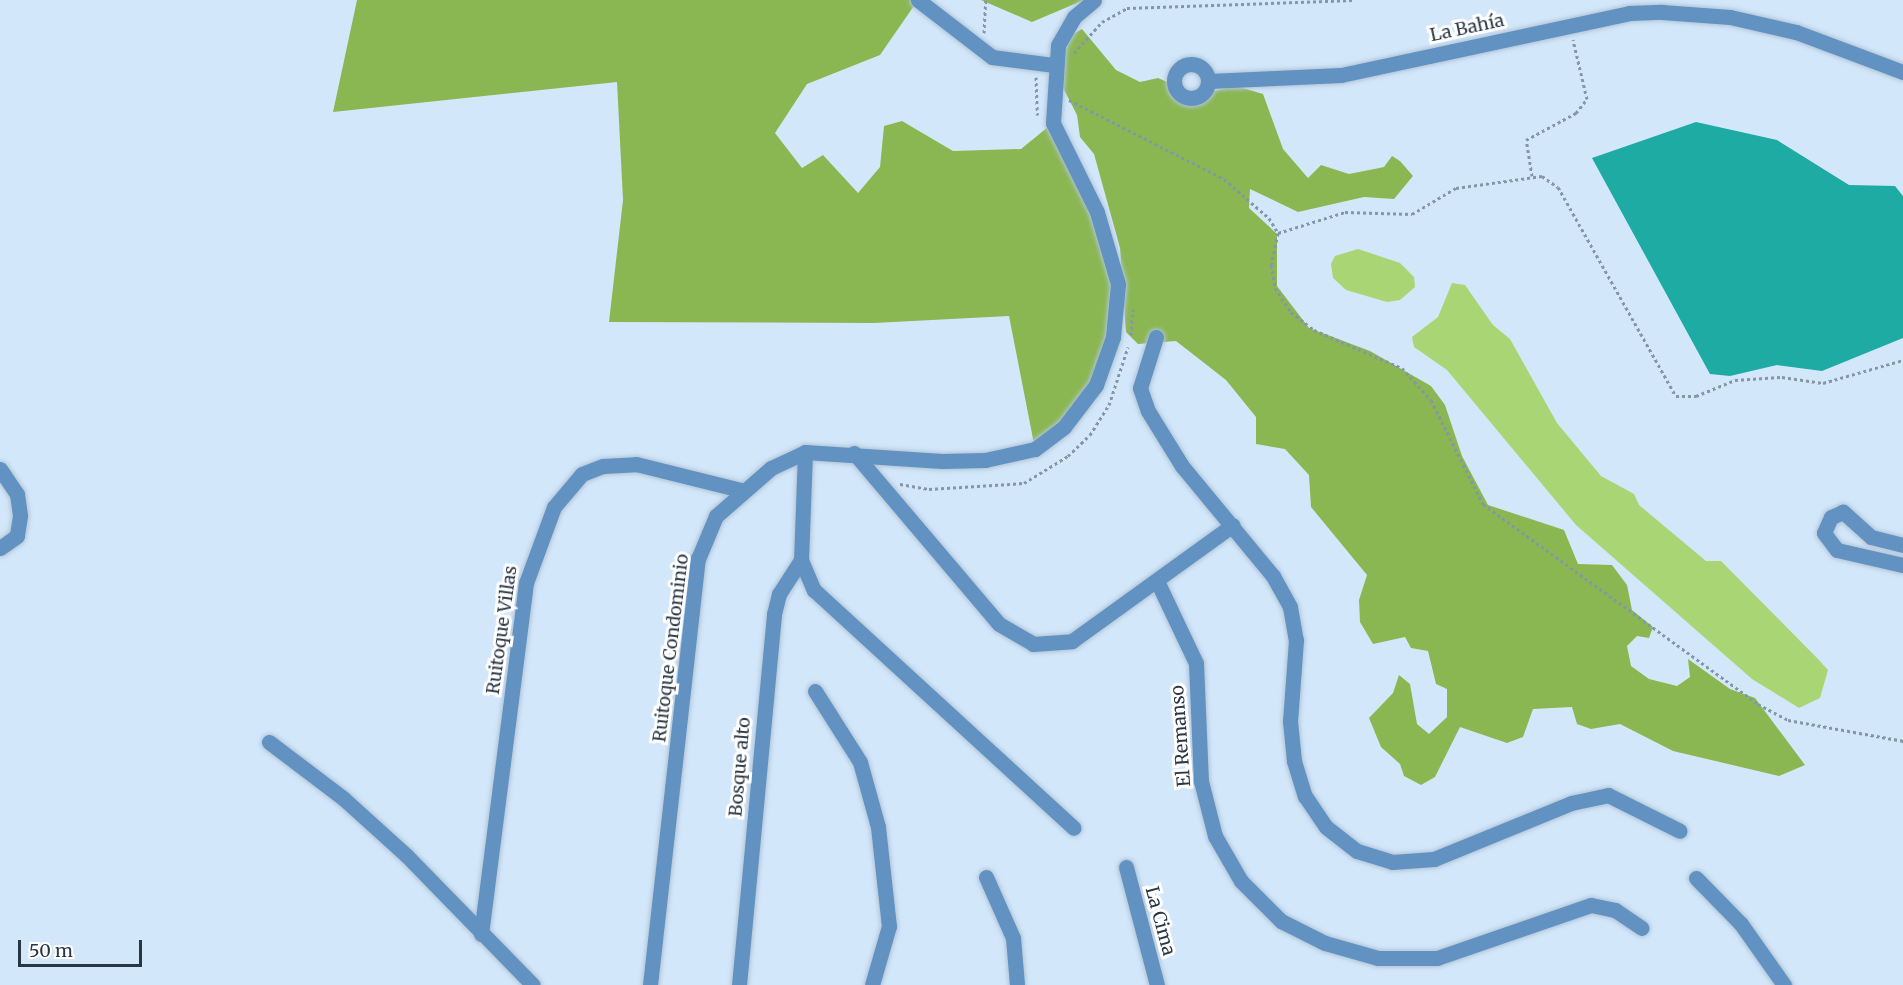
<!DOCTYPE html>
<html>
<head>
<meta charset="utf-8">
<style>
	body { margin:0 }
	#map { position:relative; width:1903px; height:985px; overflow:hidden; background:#d3e7fb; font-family:Merriweather,serif }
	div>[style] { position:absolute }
	.green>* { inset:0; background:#aad574 }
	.forest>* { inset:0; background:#8bb752 }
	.water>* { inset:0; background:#1daba3 }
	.path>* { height:3px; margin-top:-1.5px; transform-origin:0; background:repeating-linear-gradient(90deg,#8696a7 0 3px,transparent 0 6px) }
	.roads { filter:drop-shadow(0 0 2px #b1c4d6) drop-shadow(0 0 2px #b1c4d6) }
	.minor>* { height:15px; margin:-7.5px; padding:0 7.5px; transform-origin:7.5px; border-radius:7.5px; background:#6192c2 }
	.minor>.ring { margin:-7.5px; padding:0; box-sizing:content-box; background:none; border:15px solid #6192c2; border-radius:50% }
	span { translate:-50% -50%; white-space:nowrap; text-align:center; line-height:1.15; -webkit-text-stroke:6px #fff; paint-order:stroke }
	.street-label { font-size:18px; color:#293643 }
	.scale { position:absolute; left:18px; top:940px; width:124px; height:27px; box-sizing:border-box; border:3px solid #293643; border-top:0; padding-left:8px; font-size:18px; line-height:21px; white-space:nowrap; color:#293643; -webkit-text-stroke:4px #fff; paint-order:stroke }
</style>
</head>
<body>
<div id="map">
	<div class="green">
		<div style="clip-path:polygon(1358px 249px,1400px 263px,1414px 277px,1415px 287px,1400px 300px,1387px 302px,1346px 290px,1333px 278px,1331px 264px,1335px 256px)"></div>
		<div style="clip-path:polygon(1452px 283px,1465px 285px,1493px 325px,1510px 339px,1557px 423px,1601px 476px,1634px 494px,1639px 505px,1706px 561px,1721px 561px,1818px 659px,1828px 670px,1820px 698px,1799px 708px,1752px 679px,1576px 525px,1447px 370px,1414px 347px,1412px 337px,1438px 317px)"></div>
	</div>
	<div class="forest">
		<div style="clip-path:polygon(357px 0,918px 0,880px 55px,807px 84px,775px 133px,802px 168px,823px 155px,858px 193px,880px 167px,884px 126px,902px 121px,953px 151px,1021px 149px,1053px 123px,1118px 284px,1096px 385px,1035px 449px,1009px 316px,874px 323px,609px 322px,623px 200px,617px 82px,333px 112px)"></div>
		<div style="clip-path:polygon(981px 0,1084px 0,1032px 22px)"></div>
		<div style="clip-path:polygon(1082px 29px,1116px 70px,1140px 82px,1158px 78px,1197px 95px,1236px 86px,1263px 94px,1283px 149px,1308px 178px,1321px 165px,1349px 174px,1384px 167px,1392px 156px,1400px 161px,1413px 176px,1394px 199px,1364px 197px,1298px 212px,1250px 189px,1249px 208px,1277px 234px,1277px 286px,1309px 328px,1370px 351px,1431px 386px,1445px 405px,1462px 456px,1488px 505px,1564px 530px,1578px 564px,1612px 565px,1627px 585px,1632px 610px,1653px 627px,1649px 638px,1637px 636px,1627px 646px,1631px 666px,1649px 679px,1677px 686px,1690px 677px,1688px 659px,1730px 689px,1755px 698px,1805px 765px,1779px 776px,1673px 751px,1620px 724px,1591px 729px,1577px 724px,1572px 707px,1533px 709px,1523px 737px,1507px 743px,1460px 727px,1435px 777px,1421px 785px,1404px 776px,1400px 764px,1381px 747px,1369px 718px,1393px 693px,1399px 675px,1410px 684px,1417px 724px,1429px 734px,1447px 717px,1447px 689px,1436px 684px,1428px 651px,1411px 648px,1405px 637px,1373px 644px,1360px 622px,1359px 600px,1367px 575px,1311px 507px,1309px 475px,1285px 449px,1256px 444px,1256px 417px,1226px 380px,1176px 341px,1138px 344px,1126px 332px,1120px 248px,1094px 154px,1080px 137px,1077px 115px,1058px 78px,1070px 36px)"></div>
	</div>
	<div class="water">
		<div style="clip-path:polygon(1696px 122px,1777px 140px,1849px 185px,1895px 186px,1903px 196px,1903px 338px,1822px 371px,1777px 365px,1730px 376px,1710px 374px,1592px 158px)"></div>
	</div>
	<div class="path">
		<div style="left:984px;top:33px;width:33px;rotate:-87deg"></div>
		<div style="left:1074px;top:53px;width:42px;rotate:-47.9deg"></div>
		<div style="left:1102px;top:22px;width:29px;rotate:-29deg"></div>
		<div style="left:1127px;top:8px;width:227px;rotate:-2deg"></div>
		<div style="left:1036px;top:77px;width:38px;rotate:88deg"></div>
		<div style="left:1069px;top:100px;width:174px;rotate:27deg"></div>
		<div style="left:1224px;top:179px;width:60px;rotate:40.9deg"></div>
		<div style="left:1269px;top:218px;width:17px;rotate:59deg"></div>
		<div style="left:1278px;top:233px;width:33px;rotate:102deg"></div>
		<div style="left:1271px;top:265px;width:23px;rotate:80deg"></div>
		<div style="left:1275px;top:288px;width:29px;rotate:56deg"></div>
		<div style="left:1291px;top:312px;width:29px;rotate:38deg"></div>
		<div style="left:1314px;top:330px;width:96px;rotate:23.4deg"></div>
		<div style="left:1402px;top:368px;width:43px;rotate:47.8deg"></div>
		<div style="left:1431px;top:400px;width:116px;rotate:63.4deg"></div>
		<div style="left:1483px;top:504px;width:340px;rotate:36deg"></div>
		<div style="left:1758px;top:704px;width:34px;rotate:28deg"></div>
		<div style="left:1788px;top:720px;width:117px;rotate:10.3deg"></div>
		<div style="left:1532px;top:176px;width:36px;rotate:-99deg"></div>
		<div style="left:1526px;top:140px;width:57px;rotate:-28.4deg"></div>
		<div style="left:1576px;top:113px;width:18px;rotate:-52deg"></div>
		<div style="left:1587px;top:99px;width:61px;rotate:-103.3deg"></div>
		<div style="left:1278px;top:233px;width:70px;rotate:-17.4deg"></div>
		<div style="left:1345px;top:212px;width:67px;rotate:1.7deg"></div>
		<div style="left:1412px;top:214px;width:51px;rotate:-30.6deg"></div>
		<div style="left:1456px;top:188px;width:87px;rotate:-7.9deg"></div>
		<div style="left:1542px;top:176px;width:19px;rotate:35deg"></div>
		<div style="left:1558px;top:187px;width:240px;rotate:60.6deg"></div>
		<div style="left:1676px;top:396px;width:20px"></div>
		<div style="left:1696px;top:396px;width:42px;rotate:-22.3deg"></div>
		<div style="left:1735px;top:380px;width:47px;rotate:-3.7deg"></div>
		<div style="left:1782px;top:377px;width:41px;rotate:8.3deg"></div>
		<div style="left:1823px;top:383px;width:83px;rotate:-16deg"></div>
		<div style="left:1131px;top:335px;width:26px;rotate:-86deg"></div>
		<div style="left:900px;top:484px;width:29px;rotate:10deg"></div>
		<div style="left:929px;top:489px;width:95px;rotate:-3.6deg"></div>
		<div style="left:1024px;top:483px;width:52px;rotate:-31.5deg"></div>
		<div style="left:1068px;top:456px;width:30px;rotate:-44deg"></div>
		<div style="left:1090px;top:435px;width:36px;rotate:-58deg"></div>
		<div style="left:1109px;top:405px;width:61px;rotate:-71.9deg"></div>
	</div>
	<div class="roads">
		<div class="minor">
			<div style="left:918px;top:0;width:93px;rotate:37.6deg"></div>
			<div style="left:992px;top:57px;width:63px;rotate:7.4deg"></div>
			<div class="ring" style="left:1174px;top:64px;width:19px;height:19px"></div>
			<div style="left:1209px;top:81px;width:132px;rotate:-2.6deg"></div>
			<div style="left:1341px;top:75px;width:295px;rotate:-12.1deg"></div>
			<div style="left:1629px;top:13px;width:33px;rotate:-2deg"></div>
			<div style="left:1662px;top:12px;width:68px;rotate:4.2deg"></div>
			<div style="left:1730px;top:17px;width:68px;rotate:12.8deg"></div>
			<div style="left:1796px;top:32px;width:114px;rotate:20.5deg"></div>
			<div style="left:1156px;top:337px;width:53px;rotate:107.4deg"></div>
			<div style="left:1140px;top:388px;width:24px;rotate:71deg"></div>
			<div style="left:1148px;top:411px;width:65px;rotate:58.3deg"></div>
			<div style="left:1182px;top:466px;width:143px;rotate:50.4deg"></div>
			<div style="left:1273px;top:576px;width:35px;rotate:61deg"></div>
			<div style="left:1290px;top:607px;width:34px;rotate:80deg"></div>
			<div style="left:1296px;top:640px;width:81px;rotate:94.2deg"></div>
			<div style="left:1290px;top:721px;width:40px;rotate:84.3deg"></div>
			<div style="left:1294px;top:761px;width:37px;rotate:73deg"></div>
			<div style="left:1305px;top:796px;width:37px;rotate:56deg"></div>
			<div style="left:1326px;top:827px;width:39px;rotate:38deg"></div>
			<div style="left:1357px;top:851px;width:37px;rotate:17deg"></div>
			<div style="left:1392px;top:862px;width:42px;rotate:-4.1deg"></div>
			<div style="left:1434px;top:859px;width:148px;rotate:-22.2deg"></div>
			<div style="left:1571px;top:803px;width:38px;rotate:-12deg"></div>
			<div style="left:1608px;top:795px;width:80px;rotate:26.6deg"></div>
			<div style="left:805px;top:452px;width:108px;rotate:92.1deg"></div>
			<div style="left:801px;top:560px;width:33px;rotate:67deg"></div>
			<div style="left:814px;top:590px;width:352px;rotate:42.5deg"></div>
			<div style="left:854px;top:453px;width:224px;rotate:49.7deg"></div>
			<div style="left:999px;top:624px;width:39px;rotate:30deg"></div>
			<div style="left:1033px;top:644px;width:39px;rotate:-4deg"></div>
			<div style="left:1072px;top:641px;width:198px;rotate:-35.8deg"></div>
			<div style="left:0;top:469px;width:30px;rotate:56deg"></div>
			<div style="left:17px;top:494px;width:22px;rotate:82deg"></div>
			<div style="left:20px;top:516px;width:20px;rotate:99deg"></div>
			<div style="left:17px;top:536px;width:21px;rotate:145deg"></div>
			<div style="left:1903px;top:545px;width:33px;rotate:-166deg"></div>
			<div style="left:1871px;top:537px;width:38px;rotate:-138deg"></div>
			<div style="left:1843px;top:512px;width:13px;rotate:157deg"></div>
			<div style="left:1831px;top:517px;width:17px;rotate:114deg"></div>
			<div style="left:1824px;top:533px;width:21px;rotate:53deg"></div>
			<div style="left:1837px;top:550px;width:68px;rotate:12.8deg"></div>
			<div style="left:1157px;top:581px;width:91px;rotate:64.6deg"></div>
			<div style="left:1196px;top:663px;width:118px;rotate:87.6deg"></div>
			<div style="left:1201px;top:781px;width:57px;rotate:75.7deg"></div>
			<div style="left:1215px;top:836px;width:52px;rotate:60deg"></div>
			<div style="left:1241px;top:881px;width:57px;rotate:45deg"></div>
			<div style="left:1281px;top:921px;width:49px;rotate:26.6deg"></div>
			<div style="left:1325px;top:943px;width:55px;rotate:15.8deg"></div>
			<div style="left:1378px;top:958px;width:59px"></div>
			<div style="left:1437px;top:958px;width:163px;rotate:-19deg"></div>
			<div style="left:1591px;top:905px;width:25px;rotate:12deg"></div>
			<div style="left:1615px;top:910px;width:32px;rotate:34deg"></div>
			<div style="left:815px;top:691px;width:84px;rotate:57.6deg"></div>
			<div style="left:860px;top:762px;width:67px;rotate:74.5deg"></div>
			<div style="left:878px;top:827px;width:100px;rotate:83.7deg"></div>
			<div style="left:889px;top:926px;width:61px;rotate:106.1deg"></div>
			<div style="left:269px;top:742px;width:94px;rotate:37.2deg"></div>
			<div style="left:344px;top:799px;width:85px;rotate:42.1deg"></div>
			<div style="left:407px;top:856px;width:180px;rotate:45.7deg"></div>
			<div style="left:1126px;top:867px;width:122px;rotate:75.3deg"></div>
			<div style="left:986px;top:877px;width:67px;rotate:66.1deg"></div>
			<div style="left:1013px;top:938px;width:47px;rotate:85.1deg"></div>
			<div style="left:1696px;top:878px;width:64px;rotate:45.6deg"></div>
			<div style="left:1741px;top:924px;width:75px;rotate:54.8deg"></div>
			<div style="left:481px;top:934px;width:354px;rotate:-82.7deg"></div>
			<div style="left:526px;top:583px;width:81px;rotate:-69.8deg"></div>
			<div style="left:554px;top:507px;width:43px;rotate:-49.7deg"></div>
			<div style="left:582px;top:474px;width:22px;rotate:-21deg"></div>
			<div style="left:603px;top:466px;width:33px;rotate:-3deg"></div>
			<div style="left:636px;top:464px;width:108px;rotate:13.9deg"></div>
			<div style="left:650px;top:985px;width:429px;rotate:-83.6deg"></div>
			<div style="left:698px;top:559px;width:47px;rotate:-67.3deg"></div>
			<div style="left:716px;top:516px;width:73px;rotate:-41.1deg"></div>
			<div style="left:771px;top:468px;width:38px;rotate:-25deg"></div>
			<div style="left:805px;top:452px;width:137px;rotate:3.8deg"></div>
			<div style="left:942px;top:461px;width:43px;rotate:-1.3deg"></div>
			<div style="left:985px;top:460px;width:51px;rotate:-12.4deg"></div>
			<div style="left:1035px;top:449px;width:36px;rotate:-37deg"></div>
			<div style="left:1064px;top:427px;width:53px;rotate:-52.7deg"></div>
			<div style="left:1096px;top:385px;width:51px;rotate:-70.5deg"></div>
			<div style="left:1113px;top:337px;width:53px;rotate:-84.6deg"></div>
			<div style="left:1118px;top:284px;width:75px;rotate:-106.3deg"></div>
			<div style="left:1097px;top:212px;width:99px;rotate:-116.3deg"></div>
			<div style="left:1053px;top:123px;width:78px;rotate:-86.3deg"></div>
			<div style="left:1058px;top:45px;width:32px;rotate:-60deg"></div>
			<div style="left:1074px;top:17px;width:26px;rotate:-40deg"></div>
			<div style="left:739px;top:985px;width:373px;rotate:-84.6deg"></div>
			<div style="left:774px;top:614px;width:21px;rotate:-76deg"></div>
			<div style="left:779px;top:594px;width:40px;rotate:-57.1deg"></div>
		</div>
	</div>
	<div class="street-label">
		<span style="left:1467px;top:28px;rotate:-12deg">La Bahía</span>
		<span style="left:502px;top:630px;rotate:-82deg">Ruitoque Villas</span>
		<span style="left:671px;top:648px;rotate:-83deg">Ruitoque Condominio</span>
		<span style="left:1181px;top:736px;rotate:-94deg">El Remanso</span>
		<span style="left:740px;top:767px;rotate:-85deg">Bosque alto</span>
		<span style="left:1160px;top:921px;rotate:75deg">La Cima</span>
	</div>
	<div class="scale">50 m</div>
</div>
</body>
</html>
